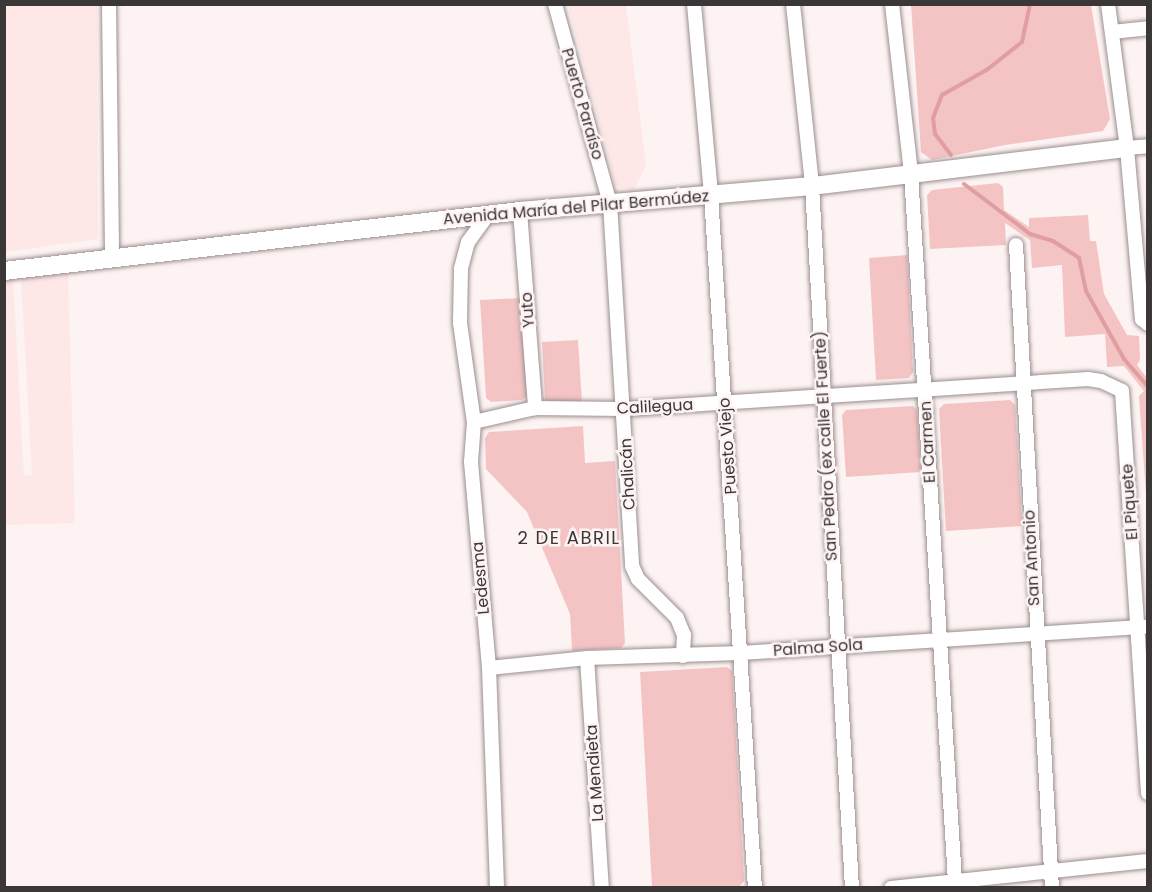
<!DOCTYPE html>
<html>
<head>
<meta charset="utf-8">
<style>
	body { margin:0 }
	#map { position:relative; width:1152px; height:892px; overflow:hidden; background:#fef3f3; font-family:Poppins,sans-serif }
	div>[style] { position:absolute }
	.built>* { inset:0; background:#fde7e7 }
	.green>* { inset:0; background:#f4c4c5 }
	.stream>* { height:4px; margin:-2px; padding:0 2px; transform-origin:2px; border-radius:2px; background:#e09ea0 }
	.roads { filter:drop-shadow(0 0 2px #9a8e8e) drop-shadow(0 0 2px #9a8e8e) }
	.street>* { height:14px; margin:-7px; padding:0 7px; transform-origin:7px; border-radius:7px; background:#fff }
	.secondary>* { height:18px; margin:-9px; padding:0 9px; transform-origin:9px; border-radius:9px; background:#fff }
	span { translate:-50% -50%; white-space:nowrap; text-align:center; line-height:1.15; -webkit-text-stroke:5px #fef3f3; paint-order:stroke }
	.street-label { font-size:16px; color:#3c3737 }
	.neighbourhood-label { font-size:18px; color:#3c3737; letter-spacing:1.5px }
	.frame { position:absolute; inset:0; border:6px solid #3c3737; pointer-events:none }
</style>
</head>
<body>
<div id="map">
	<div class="built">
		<div style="clip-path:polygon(4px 5px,97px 5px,98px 239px,5px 252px)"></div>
		<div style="clip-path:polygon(568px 5px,626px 5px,646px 165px,634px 190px,616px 186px)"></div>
		<div style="clip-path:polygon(68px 273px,75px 523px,5px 525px,5px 280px,13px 279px,24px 476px,32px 475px,21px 278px)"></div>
	</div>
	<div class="green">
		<div style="clip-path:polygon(911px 5px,1091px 5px,1110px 119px,1103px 131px,1005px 145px,932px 160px,921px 152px)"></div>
		<div style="clip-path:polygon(998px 183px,1003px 187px,1004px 210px,1029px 227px,1029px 218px,1088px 215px,1090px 241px,1096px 241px,1104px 294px,1127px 335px,1139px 336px,1140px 360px,1137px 365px,1147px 378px,1147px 509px,1139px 396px,1144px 391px,1124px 366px,1107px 367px,1105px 334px,1065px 337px,1062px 265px,1032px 268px,1030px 240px,1005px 223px,1006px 245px,930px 249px,927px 195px,932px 190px)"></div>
		<div style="clip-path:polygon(907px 255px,913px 372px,909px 378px,876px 380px,869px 258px)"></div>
		<div style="clip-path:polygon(521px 298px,527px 396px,522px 400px,491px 402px,486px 398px,480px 300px)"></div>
		<div style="clip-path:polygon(578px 340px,582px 402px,550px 404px,545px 399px,542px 342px)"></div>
		<div style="clip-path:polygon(1010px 400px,1015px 405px,1022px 526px,946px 531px,939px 409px,944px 404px)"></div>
		<div style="clip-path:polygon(913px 406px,917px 410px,921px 472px,846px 477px,842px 415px,846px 410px)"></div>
		<div style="clip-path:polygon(583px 426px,585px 463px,615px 461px,625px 643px,621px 648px,572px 651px,570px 614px,527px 512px,486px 469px,485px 438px,489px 432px)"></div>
		<div style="clip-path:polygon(727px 667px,732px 671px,744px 881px,739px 887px,652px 887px,640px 672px)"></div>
	</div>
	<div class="stream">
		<div style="left:951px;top:155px;width:26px;rotate:-127deg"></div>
		<div style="left:935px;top:134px;width:16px;rotate:-97deg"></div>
		<div style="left:933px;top:118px;width:25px;rotate:-69deg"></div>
		<div style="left:942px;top:95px;width:53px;rotate:-29.5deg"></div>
		<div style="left:988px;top:69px;width:43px;rotate:-38.5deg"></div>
		<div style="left:1022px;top:42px;width:39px;rotate:-78deg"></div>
		<div style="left:964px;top:184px;width:83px;rotate:37.1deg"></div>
		<div style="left:1030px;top:234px;width:24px;rotate:17deg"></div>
		<div style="left:1053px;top:241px;width:31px;rotate:33deg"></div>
		<div style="left:1079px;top:258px;width:34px;rotate:78deg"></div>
		<div style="left:1086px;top:291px;width:78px;rotate:60.8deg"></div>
		<div style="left:1124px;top:359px;width:37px;rotate:49deg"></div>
	</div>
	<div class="roads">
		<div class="street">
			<div style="left:109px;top:4px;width:254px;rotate:89.3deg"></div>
			<div style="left:555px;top:4px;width:206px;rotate:74.6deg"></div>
			<div style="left:610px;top:203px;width:364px;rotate:86.5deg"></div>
			<div style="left:632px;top:566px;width:14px;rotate:65deg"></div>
			<div style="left:638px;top:579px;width:55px;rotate:45deg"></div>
			<div style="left:677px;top:618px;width:18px;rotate:68deg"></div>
			<div style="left:684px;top:635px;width:21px;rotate:93deg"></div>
			<div style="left:694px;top:4px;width:192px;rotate:84.9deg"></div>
			<div style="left:711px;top:195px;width:694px;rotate:86.37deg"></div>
			<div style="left:793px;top:4px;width:183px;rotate:84deg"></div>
			<div style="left:812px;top:186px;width:703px;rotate:86.74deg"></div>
			<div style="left:892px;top:4px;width:171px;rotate:83.6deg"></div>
			<div style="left:911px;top:174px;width:708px;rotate:86.44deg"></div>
			<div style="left:1108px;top:4px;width:145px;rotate:82.5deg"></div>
			<div style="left:1127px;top:148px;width:172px;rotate:85deg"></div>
			<div style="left:1142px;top:319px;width:8px;rotate:40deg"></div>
			<div style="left:1112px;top:32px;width:36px;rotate:-6deg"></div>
			<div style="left:1127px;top:148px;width:21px;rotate:-5deg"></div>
			<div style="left:520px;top:211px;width:198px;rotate:85.6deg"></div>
			<div style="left:487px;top:216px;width:32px;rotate:126deg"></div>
			<div style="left:468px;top:242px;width:28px;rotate:105deg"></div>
			<div style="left:461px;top:269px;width:54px;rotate:91.1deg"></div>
			<div style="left:460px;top:323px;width:100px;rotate:82deg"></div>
			<div style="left:474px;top:422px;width:40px;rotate:94.3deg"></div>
			<div style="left:471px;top:462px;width:207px;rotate:85deg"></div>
			<div style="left:489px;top:668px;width:220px;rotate:87.9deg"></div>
			<div style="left:1016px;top:245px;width:644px;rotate:86.8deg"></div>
			<div style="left:474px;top:422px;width:63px;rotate:-12.9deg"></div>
			<div style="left:535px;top:408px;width:90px;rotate:0.6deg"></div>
			<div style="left:625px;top:409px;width:464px;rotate:-3.7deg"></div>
			<div style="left:1088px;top:379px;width:13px;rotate:9deg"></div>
			<div style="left:1101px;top:381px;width:23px;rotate:25deg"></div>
			<div style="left:1122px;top:391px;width:403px;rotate:86.3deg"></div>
			<div style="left:587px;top:658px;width:230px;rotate:86.3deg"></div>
			<div style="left:489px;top:668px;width:99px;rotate:-5.8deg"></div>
			<div style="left:587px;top:658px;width:153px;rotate:-1.9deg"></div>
			<div style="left:740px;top:653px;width:406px;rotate:-3.7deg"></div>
			<div style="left:891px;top:888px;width:258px;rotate:-6deg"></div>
		</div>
		<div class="secondary">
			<div style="left:4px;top:271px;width:519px;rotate:-6.63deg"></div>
			<div style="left:520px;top:211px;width:293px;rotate:-4.9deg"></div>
			<div style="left:812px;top:186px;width:317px;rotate:-6.9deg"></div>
		</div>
	</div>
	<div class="street-label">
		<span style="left:582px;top:104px;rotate:74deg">Puerto Paraíso</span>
		<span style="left:576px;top:208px;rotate:-5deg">Avenida María del Pilar Bermúdez</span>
		<span style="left:528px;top:310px;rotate:-94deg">Yuto</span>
		<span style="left:655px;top:407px;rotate:-3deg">Calilegua</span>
		<span style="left:928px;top:442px;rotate:-93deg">El Carmen</span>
		<span style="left:728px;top:446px;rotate:-94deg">Puesto Viejo</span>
		<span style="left:826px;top:446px;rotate:-93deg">San Pedro (ex calle El Fuerte)</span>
		<span style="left:628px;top:474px;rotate:-93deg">Chalicán</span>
		<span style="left:1130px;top:502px;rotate:-94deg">El Piquete</span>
		<span style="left:1032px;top:558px;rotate:-93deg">San Antonio</span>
		<span style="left:481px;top:578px;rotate:-95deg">Ledesma</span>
		<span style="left:818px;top:648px;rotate:-4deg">Palma Sola</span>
		<span style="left:595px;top:773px;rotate:-94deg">La Mendieta</span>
	</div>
	<div class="neighbourhood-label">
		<span style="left:569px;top:538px">2 DE ABRIL</span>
	</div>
	<div class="frame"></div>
</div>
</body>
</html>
